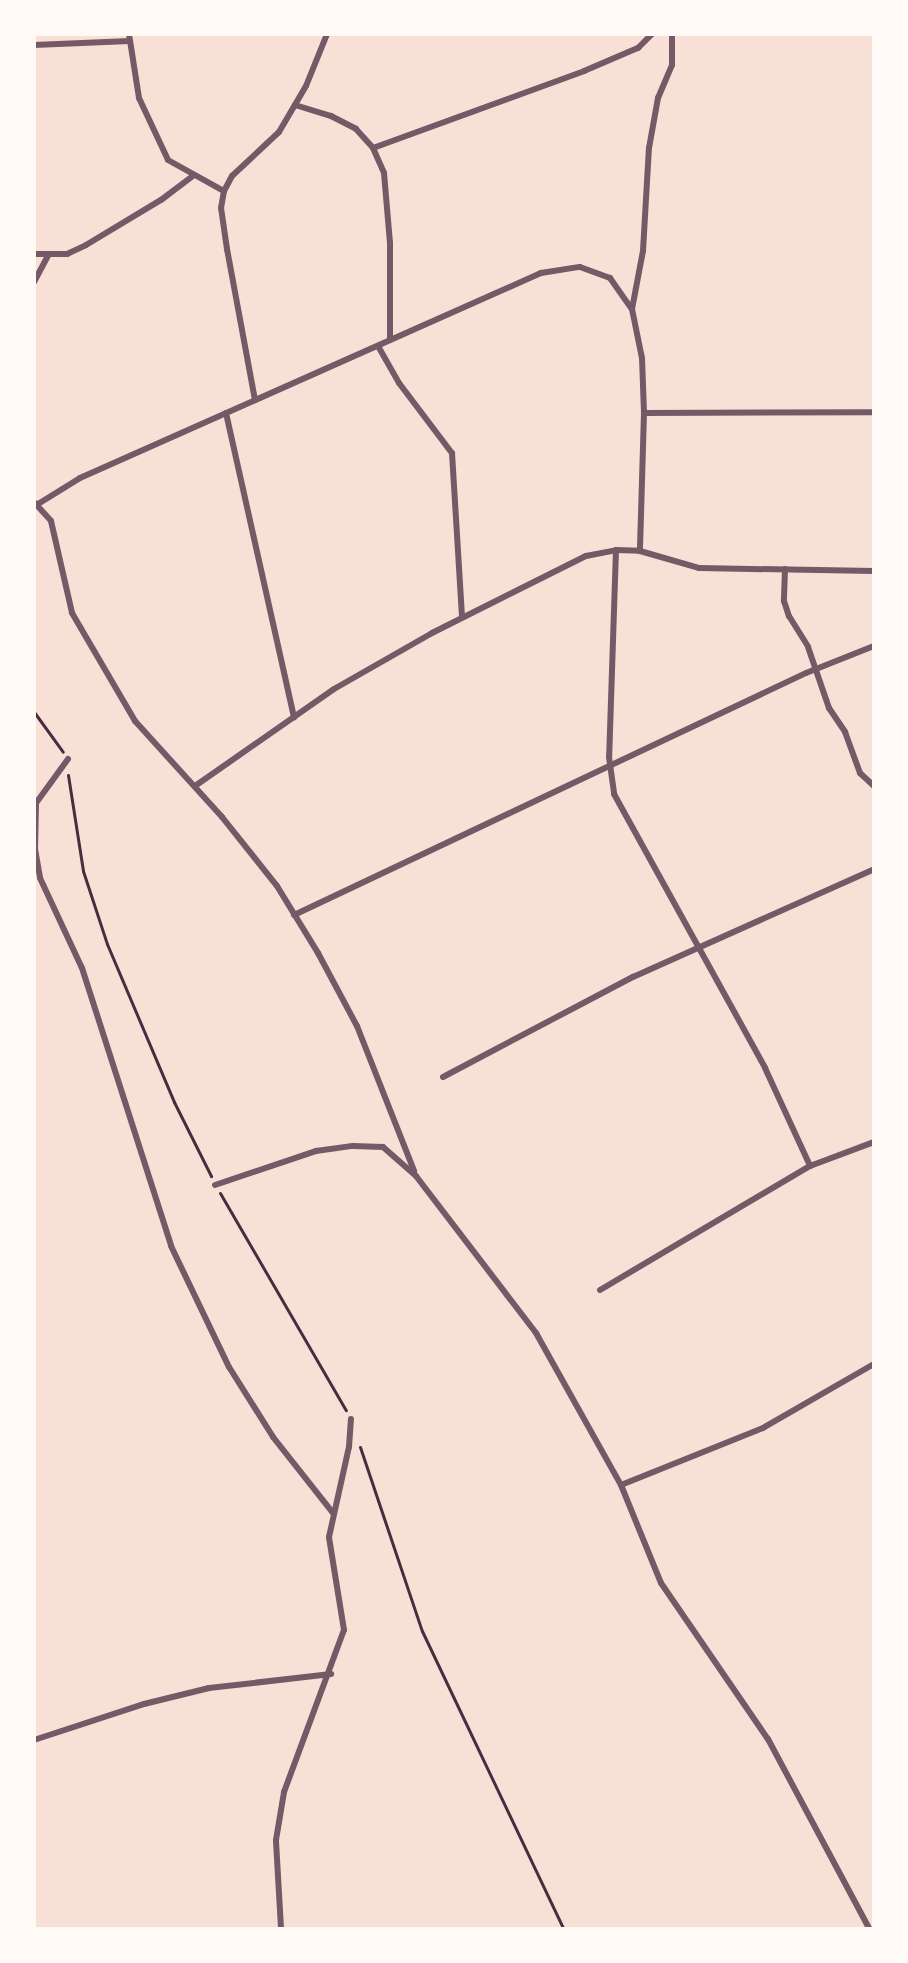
<!DOCTYPE html>
<html>
<head>
<meta charset="utf-8">
<style>
	body { margin:0 }
	#map { position:relative; width:908px; height:1963px; overflow:hidden; background:#f7e1d7; font-family:Helvetica,sans-serif }
	div>[style] { position:absolute }
	.path>* { height:3px; margin:-1.5px; padding:0 1.5px; transform-origin:1.5px; border-radius:1.5px; background:#4a2c40 }
	.minor>* { height:6px; margin:-3px; padding:0 3px; transform-origin:3px; border-radius:3px; background:#755966 }
	span { translate:-50% -50%; white-space:nowrap; text-align:center; line-height:1.15; -webkit-text-stroke:5px #fffaf5; paint-order:stroke }
	.frame { position:absolute; inset:0; border:36px solid #fffaf5; pointer-events:none }
</style>
</head>
<body>
<div id="map">
	<div class="path">
		<div style="left:34px;top:712px;width:49px;rotate:54.1deg"></div>
		<div style="left:68px;top:775px;width:97px;rotate:81.1deg"></div>
		<div style="left:83px;top:871px;width:77px;rotate:71.8deg"></div>
		<div style="left:107px;top:944px;width:172px;rotate:67deg"></div>
		<div style="left:174px;top:1102px;width:83px;rotate:63.4deg"></div>
		<div style="left:220px;top:1193px;width:251px;rotate:59.9deg"></div>
		<div style="left:360px;top:1447px;width:194px;rotate:71.4deg"></div>
		<div style="left:422px;top:1631px;width:329px;rotate:64.6deg"></div>
	</div>
	<div class="minor">
		<div style="left:129px;top:34px;width:65px;rotate:81.1deg"></div>
		<div style="left:139px;top:98px;width:68px;rotate:64.9deg"></div>
		<div style="left:168px;top:160px;width:64px;rotate:29deg"></div>
		<div style="left:34px;top:45px;width:96px;rotate:-2.4deg"></div>
		<div style="left:295px;top:105px;width:38px;rotate:17deg"></div>
		<div style="left:331px;top:116px;width:28px;rotate:27deg"></div>
		<div style="left:356px;top:129px;width:25px;rotate:48deg"></div>
		<div style="left:373px;top:148px;width:27px;rotate:66deg"></div>
		<div style="left:384px;top:173px;width:70px;rotate:85.1deg"></div>
		<div style="left:390px;top:243px;width:97px;rotate:90deg"></div>
		<div style="left:373px;top:148px;width:225px;rotate:-20deg"></div>
		<div style="left:584px;top:71px;width:59px;rotate:-23.1deg"></div>
		<div style="left:638px;top:48px;width:20px;rotate:-45deg"></div>
		<div style="left:34px;top:254px;width:33px"></div>
		<div style="left:67px;top:254px;width:21px;rotate:-25deg"></div>
		<div style="left:86px;top:245px;width:87px;rotate:-31deg"></div>
		<div style="left:161px;top:200px;width:40px;rotate:-37deg"></div>
		<div style="left:34px;top:282px;width:30px;rotate:-62deg"></div>
		<div style="left:632px;top:309px;width:59px;rotate:-79.3deg"></div>
		<div style="left:643px;top:251px;width:103px;rotate:-86.7deg"></div>
		<div style="left:649px;top:148px;width:51px;rotate:-79.8deg"></div>
		<div style="left:658px;top:98px;width:36px;rotate:-67deg"></div>
		<div style="left:672px;top:65px;width:31px;rotate:-90deg"></div>
		<div style="left:378px;top:346px;width:43px;rotate:60.4deg"></div>
		<div style="left:399px;top:383px;width:88px;rotate:52.9deg"></div>
		<div style="left:452px;top:453px;width:164px;rotate:86.5deg"></div>
		<div style="left:255px;top:400px;width:154px;rotate:-100.5deg"></div>
		<div style="left:227px;top:249px;width:41px;rotate:-98.3deg"></div>
		<div style="left:221px;top:208px;width:17px;rotate:-80deg"></div>
		<div style="left:224px;top:191px;width:17px;rotate:-62deg"></div>
		<div style="left:232px;top:176px;width:64px;rotate:-43.1deg"></div>
		<div style="left:279px;top:132px;width:53px;rotate:-59.6deg"></div>
		<div style="left:306px;top:86px;width:56px;rotate:-68deg"></div>
		<div style="left:226px;top:413px;width:312px;rotate:77.4deg"></div>
		<div style="left:644px;top:413px;width:230px;rotate:-0.2deg"></div>
		<div style="left:34px;top:502px;width:25px;rotate:48deg"></div>
		<div style="left:51px;top:521px;width:94px;rotate:77.1deg"></div>
		<div style="left:72px;top:613px;width:125px;rotate:59.7deg"></div>
		<div style="left:135px;top:721px;width:130px;rotate:47.8deg"></div>
		<div style="left:222px;top:817px;width:88px;rotate:51.4deg"></div>
		<div style="left:277px;top:886px;width:79px;rotate:58.5deg"></div>
		<div style="left:318px;top:953px;width:83px;rotate:61.9deg"></div>
		<div style="left:357px;top:1026px;width:156px;rotate:68.5deg"></div>
		<div style="left:38px;top:504px;width:49px;rotate:-31.8deg"></div>
		<div style="left:80px;top:478px;width:505px;rotate:-23.97deg"></div>
		<div style="left:541px;top:273px;width:39px;rotate:-9deg"></div>
		<div style="left:580px;top:267px;width:32px;rotate:20deg"></div>
		<div style="left:610px;top:278px;width:38px;rotate:55deg"></div>
		<div style="left:632px;top:309px;width:50px;rotate:78.5deg"></div>
		<div style="left:642px;top:358px;width:55px;rotate:87.9deg"></div>
		<div style="left:644px;top:413px;width:138px;rotate:91.7deg"></div>
		<div style="left:616px;top:550px;width:207px;rotate:91.9deg"></div>
		<div style="left:609px;top:757px;width:37px;rotate:82deg"></div>
		<div style="left:614px;top:794px;width:313px;rotate:61.1deg"></div>
		<div style="left:765px;top:1068px;width:108px;rotate:65.3deg"></div>
		<div style="left:785px;top:569px;width:32px;rotate:92deg"></div>
		<div style="left:784px;top:601px;width:16px;rotate:72deg"></div>
		<div style="left:789px;top:616px;width:36px;rotate:58deg"></div>
		<div style="left:808px;top:647px;width:65px;rotate:71deg"></div>
		<div style="left:829px;top:708px;width:29px;rotate:56deg"></div>
		<div style="left:845px;top:732px;width:44px;rotate:69.9deg"></div>
		<div style="left:860px;top:773px;width:19px;rotate:43deg"></div>
		<div style="left:68px;top:759px;width:54px;rotate:126deg"></div>
		<div style="left:36px;top:803px;width:46px;rotate:91.2deg"></div>
		<div style="left:35px;top:849px;width:29px;rotate:80deg"></div>
		<div style="left:40px;top:878px;width:99px;rotate:65deg"></div>
		<div style="left:82px;top:968px;width:292px;rotate:72.2deg"></div>
		<div style="left:171px;top:1246px;width:134px;rotate:64.4deg"></div>
		<div style="left:229px;top:1367px;width:83px;rotate:57.8deg"></div>
		<div style="left:273px;top:1437px;width:97px;rotate:51.7deg"></div>
		<div style="left:195px;top:786px;width:169px;rotate:-34.9deg"></div>
		<div style="left:334px;top:689px;width:113px;rotate:-29.7deg"></div>
		<div style="left:432px;top:633px;width:172px;rotate:-26.6deg"></div>
		<div style="left:586px;top:556px;width:31px;rotate:-11deg"></div>
		<div style="left:616px;top:550px;width:24px;rotate:2deg"></div>
		<div style="left:640px;top:551px;width:61px;rotate:16.1deg"></div>
		<div style="left:699px;top:568px;width:175px;rotate:1deg"></div>
		<div style="left:294px;top:915px;width:566px;rotate:-25.3deg"></div>
		<div style="left:806px;top:673px;width:73px;rotate:-21.7deg"></div>
		<div style="left:443px;top:1077px;width:215px;rotate:-27.8deg"></div>
		<div style="left:633px;top:977px;width:264px;rotate:-24.1deg"></div>
		<div style="left:215px;top:1185px;width:107px;rotate:-18.6deg"></div>
		<div style="left:316px;top:1151px;width:37px;rotate:-8deg"></div>
		<div style="left:353px;top:1146px;width:30px;rotate:2deg"></div>
		<div style="left:383px;top:1147px;width:44px;rotate:41.3deg"></div>
		<div style="left:416px;top:1176px;width:198px;rotate:52.6deg"></div>
		<div style="left:536px;top:1333px;width:174px;rotate:60.8deg"></div>
		<div style="left:621px;top:1485px;width:106px;rotate:67.8deg"></div>
		<div style="left:661px;top:1583px;width:189px;rotate:55.6deg"></div>
		<div style="left:768px;top:1739px;width:214px;rotate:61.9deg"></div>
		<div style="left:600px;top:1290px;width:244px;rotate:-30.6deg"></div>
		<div style="left:810px;top:1166px;width:68px;rotate:-20.6deg"></div>
		<div style="left:621px;top:1485px;width:153px;rotate:-21.9deg"></div>
		<div style="left:763px;top:1428px;width:128px;rotate:-30deg"></div>
		<div style="left:34px;top:1740px;width:116px;rotate:-18.1deg"></div>
		<div style="left:144px;top:1704px;width:67px;rotate:-13.8deg"></div>
		<div style="left:209px;top:1688px;width:123px;rotate:-6.5deg"></div>
		<div style="left:281px;top:1928px;width:88px;rotate:-93.3deg"></div>
		<div style="left:276px;top:1840px;width:49px;rotate:-80.5deg"></div>
		<div style="left:284px;top:1792px;width:173px;rotate:-69.7deg"></div>
		<div style="left:344px;top:1630px;width:94px;rotate:-99.2deg"></div>
		<div style="left:329px;top:1537px;width:92px;rotate:-77.5deg"></div>
		<div style="left:349px;top:1447px;width:28px;rotate:-86deg"></div>
	</div>
	<div class="frame"></div>
</div>
</body>
</html>
